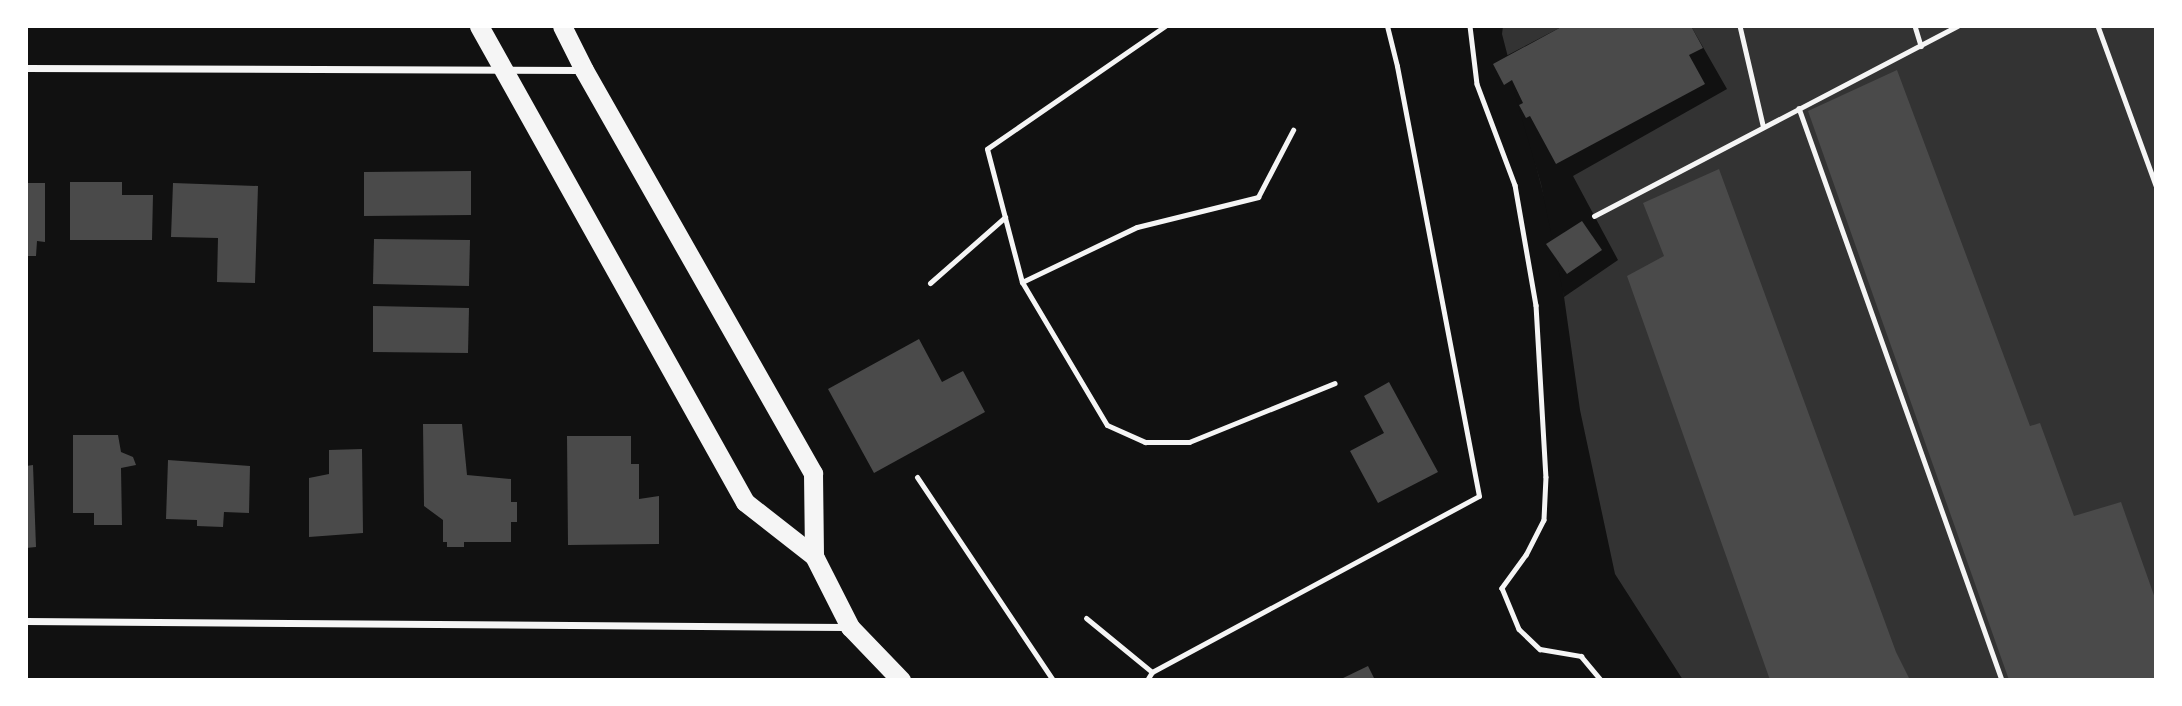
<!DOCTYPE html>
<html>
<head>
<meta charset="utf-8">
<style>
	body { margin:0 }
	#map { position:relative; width:2182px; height:706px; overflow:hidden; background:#111; font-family:Jost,sans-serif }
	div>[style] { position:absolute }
	.water>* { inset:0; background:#333 }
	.pier>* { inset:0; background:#111 }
	.building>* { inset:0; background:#4a4a4a }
	.path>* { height:4.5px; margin:-2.25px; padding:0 2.25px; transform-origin:2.25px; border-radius:2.25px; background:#f5f5f5 }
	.service>* { height:5px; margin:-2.5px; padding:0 2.5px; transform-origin:2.5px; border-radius:2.5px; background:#f5f5f5 }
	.minor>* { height:7px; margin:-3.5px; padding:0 3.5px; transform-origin:3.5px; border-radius:3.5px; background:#f5f5f5 }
	.trunk>* { height:19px; margin:-9.5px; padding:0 9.5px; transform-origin:9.5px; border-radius:9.5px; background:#f5f5f5 }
	span { translate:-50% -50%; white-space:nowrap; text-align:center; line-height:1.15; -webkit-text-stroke:7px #fff; paint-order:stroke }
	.frame { position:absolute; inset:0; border:28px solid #fff; pointer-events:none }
</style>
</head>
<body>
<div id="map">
	<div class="water">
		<div style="clip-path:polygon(1503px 26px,2156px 26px,2156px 680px,1683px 680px,1615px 574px,1580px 410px,1557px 247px,1502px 34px)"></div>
	</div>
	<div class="pier">
		<div style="clip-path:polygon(1563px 26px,1691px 26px,1727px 89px,1573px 176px,1618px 260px,1564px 297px,1541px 184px,1504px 57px)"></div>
	</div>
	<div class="building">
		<div style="clip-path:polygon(1563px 26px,1691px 26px,1703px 48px,1689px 55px,1705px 84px,1556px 164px,1530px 116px,1526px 118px,1519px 105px,1523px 103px,1512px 80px,1504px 85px,1493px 64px)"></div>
		<div style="clip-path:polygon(1897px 70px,2030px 426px,2040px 423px,2074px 516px,2121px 502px,2156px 601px,2156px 680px,2009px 680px,1808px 111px)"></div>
		<div style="clip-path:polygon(1719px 169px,1896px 652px,1910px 680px,1770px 680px,1627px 276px,1664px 256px,1643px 203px)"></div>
		<div style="clip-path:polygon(471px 171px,471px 215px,364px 216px,364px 172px)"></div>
		<div style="clip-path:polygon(70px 182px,122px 182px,122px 195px,153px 195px,152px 240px,70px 240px)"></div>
		<div style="clip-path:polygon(26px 183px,45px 183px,45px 242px,37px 241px,36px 256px,26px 256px)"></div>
		<div style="clip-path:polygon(173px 183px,258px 186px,255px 283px,217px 282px,218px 238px,171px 237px)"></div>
		<div style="clip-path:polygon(1582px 221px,1602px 250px,1567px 274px,1546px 244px)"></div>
		<div style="clip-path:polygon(374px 239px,470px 240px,469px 286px,373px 284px)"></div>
		<div style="clip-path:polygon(373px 306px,469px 308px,468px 353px,373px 352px)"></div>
		<div style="clip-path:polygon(919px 339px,942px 382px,963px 371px,985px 412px,874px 473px,828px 389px)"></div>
		<div style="clip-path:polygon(1389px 382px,1438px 472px,1378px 503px,1350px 451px,1384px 433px,1364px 396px)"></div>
		<div style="clip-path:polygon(423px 424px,462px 424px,467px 475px,511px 479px,511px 502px,517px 502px,517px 522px,511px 522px,511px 542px,464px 542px,464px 547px,447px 547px,447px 542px,443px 542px,443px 520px,424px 506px)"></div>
		<div style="clip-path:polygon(73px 435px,118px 435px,121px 452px,133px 457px,136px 465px,121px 468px,122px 525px,94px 525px,94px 513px,73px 513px)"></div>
		<div style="clip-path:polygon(567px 436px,631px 436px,631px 464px,639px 464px,639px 499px,659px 496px,659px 544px,568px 545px)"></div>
		<div style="clip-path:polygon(362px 449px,363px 533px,309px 537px,309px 478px,329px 474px,329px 450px)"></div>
		<div style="clip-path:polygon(168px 460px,250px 466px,249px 513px,224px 512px,223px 527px,197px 526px,197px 520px,166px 519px)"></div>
		<div style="clip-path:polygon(33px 465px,36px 547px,26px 548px,26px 466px)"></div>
		<div style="clip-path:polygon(1368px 666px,1375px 680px,1339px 680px)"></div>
	</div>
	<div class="path">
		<div style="left:1470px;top:26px;width:58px;rotate:83.1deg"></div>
		<div style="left:1477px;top:84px;width:108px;rotate:69.4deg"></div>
		<div style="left:1515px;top:185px;width:122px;rotate:80.1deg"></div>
		<div style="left:1536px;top:305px;width:172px;rotate:86.7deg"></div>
		<div style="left:1546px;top:477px;width:43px;rotate:92.7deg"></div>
		<div style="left:1544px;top:520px;width:39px;rotate:117deg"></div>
		<div style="left:1526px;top:555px;width:41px;rotate:126deg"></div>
		<div style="left:1502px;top:588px;width:44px;rotate:67.5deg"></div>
		<div style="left:1519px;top:629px;width:29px;rotate:44deg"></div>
		<div style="left:1540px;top:649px;width:42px;rotate:9.7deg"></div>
		<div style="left:1581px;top:656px;width:31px;rotate:50deg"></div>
		<div style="left:1740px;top:26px;width:102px;rotate:76.9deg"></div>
		<div style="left:1915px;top:26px;width:21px;rotate:73deg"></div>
		<div style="left:2098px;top:26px;width:169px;rotate:70deg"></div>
		<div style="left:1799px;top:108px;width:607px;rotate:70.46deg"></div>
		<div style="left:1594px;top:216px;width:410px;rotate:-27.6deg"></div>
	</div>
	<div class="service">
		<div style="left:1165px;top:26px;width:216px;rotate:145.4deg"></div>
		<div style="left:987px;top:149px;width:138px;rotate:75.3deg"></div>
		<div style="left:1022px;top:282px;width:127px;rotate:-25.6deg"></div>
		<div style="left:1137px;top:227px;width:125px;rotate:-13.9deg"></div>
		<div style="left:1258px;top:197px;width:76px;rotate:-62.4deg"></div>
		<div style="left:1022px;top:282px;width:166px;rotate:59.3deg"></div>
		<div style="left:1107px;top:425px;width:42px;rotate:24.1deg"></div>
		<div style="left:1145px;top:442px;width:44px"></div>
		<div style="left:1189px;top:442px;width:157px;rotate:-22deg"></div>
		<div style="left:930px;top:283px;width:100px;rotate:-41.3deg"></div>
		<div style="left:917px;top:477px;width:244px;rotate:56.2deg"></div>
		<div style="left:1086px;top:618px;width:85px;rotate:39.3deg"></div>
		<div style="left:1147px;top:680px;width:9px;rotate:-58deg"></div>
		<div style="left:1152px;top:672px;width:371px;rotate:-28.3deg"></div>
		<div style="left:1479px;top:496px;width:438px;rotate:-100.8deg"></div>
		<div style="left:1397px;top:66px;width:41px;rotate:-104deg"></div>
	</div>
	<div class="minor">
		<div style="left:26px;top:68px;width:556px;rotate:0.21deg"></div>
		<div style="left:26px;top:621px;width:820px;rotate:0.42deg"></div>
	</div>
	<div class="trunk">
		<div style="left:479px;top:26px;width:545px;rotate:60.8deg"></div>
		<div style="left:745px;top:502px;width:88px;rotate:38deg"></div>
		<div style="left:814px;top:556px;width:80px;rotate:63.1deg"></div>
		<div style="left:850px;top:627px;width:74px;rotate:46.1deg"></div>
		<div style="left:562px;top:26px;width:49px;rotate:63.4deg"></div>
		<div style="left:584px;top:70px;width:464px;rotate:60.4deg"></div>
		<div style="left:813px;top:473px;width:83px;rotate:89.3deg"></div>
	</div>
	<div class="frame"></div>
</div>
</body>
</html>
